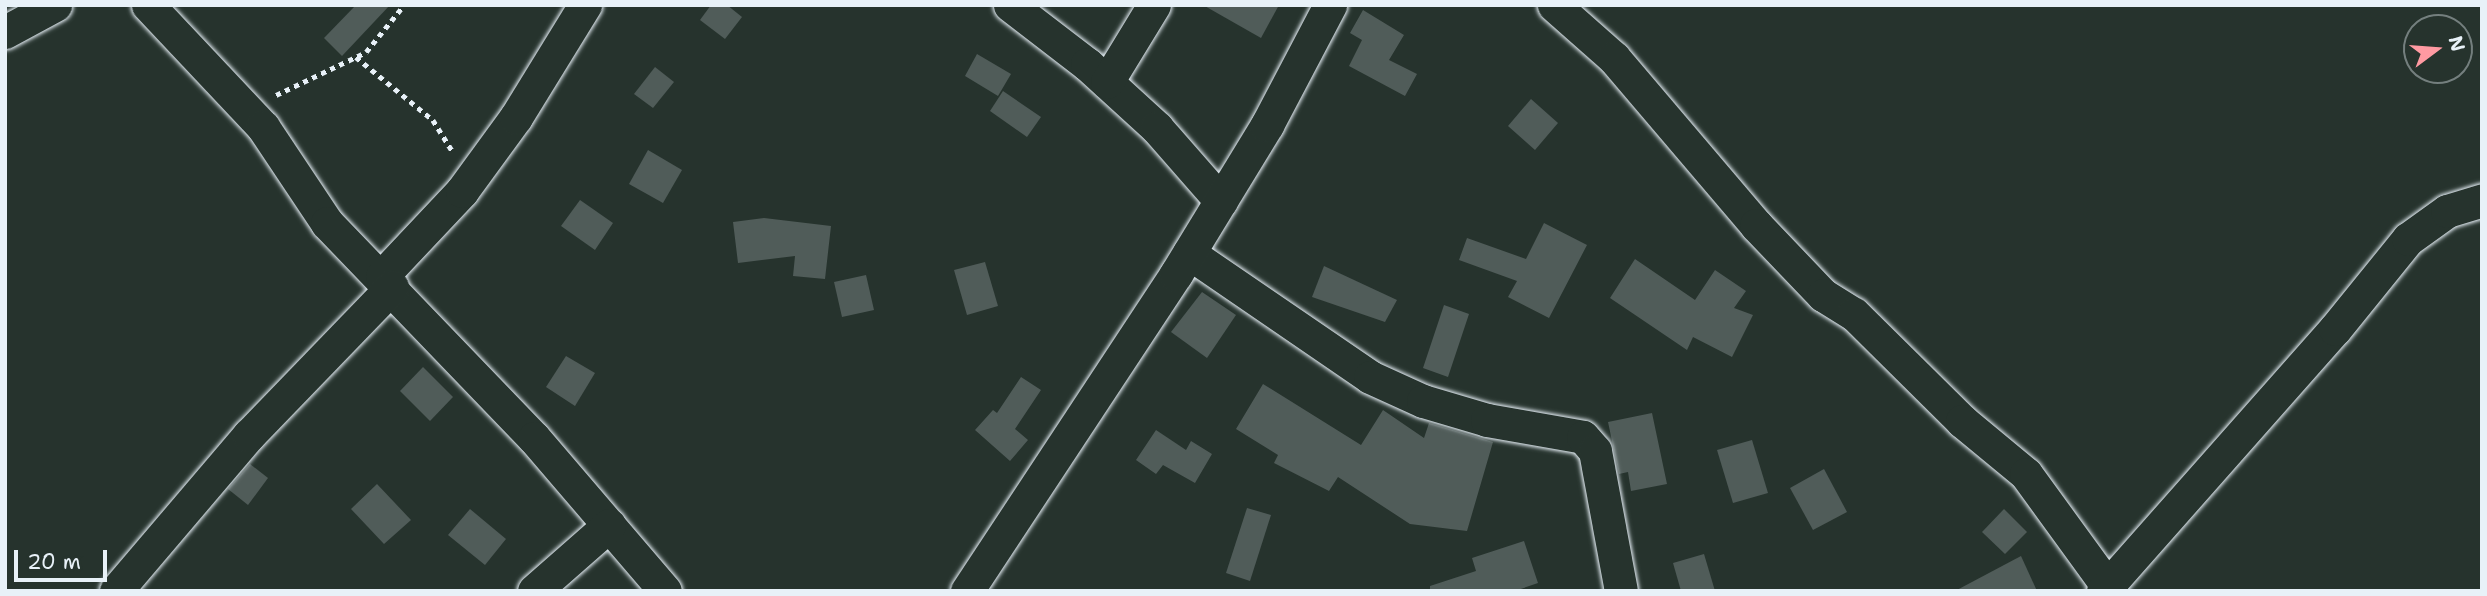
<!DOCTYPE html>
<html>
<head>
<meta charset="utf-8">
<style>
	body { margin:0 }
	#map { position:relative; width:2487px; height:596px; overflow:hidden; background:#26332d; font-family:"Shantell Sans",sans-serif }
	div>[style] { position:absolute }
	.building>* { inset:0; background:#505c59 }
	.path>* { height:4.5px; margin-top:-2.25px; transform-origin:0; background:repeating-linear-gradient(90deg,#e8f1f8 0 5px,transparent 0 10px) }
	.roads { filter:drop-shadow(0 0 2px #e8f1f8) drop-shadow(0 0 2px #e8f1f8) }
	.minor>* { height:33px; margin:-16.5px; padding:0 16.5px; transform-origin:16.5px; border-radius:16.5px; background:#26332d }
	span { translate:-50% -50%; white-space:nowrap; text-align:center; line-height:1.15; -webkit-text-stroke:5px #26332d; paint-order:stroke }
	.frame { position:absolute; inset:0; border:7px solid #e8f1f8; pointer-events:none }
	.north { position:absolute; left:2403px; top:14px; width:70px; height:70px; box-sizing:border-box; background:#26332d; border:2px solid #747f7e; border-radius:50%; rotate:74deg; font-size:19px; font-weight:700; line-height:28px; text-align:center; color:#e8f1f8 }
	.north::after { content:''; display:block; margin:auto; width:24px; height:32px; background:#ff9aa2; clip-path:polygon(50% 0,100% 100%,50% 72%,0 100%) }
	.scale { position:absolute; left:14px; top:550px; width:93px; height:32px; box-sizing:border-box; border:4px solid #e8f1f8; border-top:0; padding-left:9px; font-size:21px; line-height:24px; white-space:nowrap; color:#e8f1f8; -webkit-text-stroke:5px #26332d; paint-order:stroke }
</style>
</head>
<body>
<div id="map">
	<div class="building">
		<div style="clip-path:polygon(356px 5px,390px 5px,342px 56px,324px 38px)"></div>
		<div style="clip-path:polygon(711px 5px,727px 5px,742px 17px,725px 39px,700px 20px)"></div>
		<div style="clip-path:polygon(1203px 5px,1279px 5px,1261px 38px)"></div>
		<div style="clip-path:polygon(1363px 10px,1404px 35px,1389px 60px,1417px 74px,1405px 96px,1349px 66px,1362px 40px,1350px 33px)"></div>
		<div style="clip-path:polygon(977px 54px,1011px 74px,998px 96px,965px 76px)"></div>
		<div style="clip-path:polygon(655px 67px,674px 82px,653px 108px,634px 94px)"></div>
		<div style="clip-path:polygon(1003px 91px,1041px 117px,1027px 137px,990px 111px)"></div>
		<div style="clip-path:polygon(1531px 99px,1558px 123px,1535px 150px,1508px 126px)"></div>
		<div style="clip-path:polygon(648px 150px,682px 170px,663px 203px,629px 184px)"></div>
		<div style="clip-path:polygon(580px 200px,613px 223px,595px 250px,561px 226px)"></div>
		<div style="clip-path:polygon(764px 218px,831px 226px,825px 279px,793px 276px,795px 256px,738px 263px,733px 222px)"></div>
		<div style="clip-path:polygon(1544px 223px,1587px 245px,1549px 318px,1508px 297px,1517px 281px,1459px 260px,1467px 238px,1526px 259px)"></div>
		<div style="clip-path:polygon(1635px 259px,1695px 300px,1715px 270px,1746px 291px,1734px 308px,1753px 315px,1732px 357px,1693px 337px,1687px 350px,1610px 298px)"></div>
		<div style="clip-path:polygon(985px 262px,998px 306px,967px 315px,954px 270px)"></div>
		<div style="clip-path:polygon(1324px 266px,1397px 300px,1385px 322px,1312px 297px)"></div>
		<div style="clip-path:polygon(866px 275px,874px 310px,842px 317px,834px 282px)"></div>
		<div style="clip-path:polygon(1202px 292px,1236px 315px,1207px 358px,1171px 332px)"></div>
		<div style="clip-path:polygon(1444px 305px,1469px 314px,1448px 377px,1423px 368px)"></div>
		<div style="clip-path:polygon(566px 356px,595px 373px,575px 406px,546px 387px)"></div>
		<div style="clip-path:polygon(423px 367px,453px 397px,430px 421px,400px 391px)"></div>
		<div style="clip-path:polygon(1021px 377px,1041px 390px,1015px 429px,1028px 440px,1010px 461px,975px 430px,993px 410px,997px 413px)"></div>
		<div style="clip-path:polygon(1263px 384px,1361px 445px,1383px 410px,1424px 438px,1429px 423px,1493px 442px,1467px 531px,1410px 524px,1338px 477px,1329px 491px,1274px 463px,1278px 455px,1236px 429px)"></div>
		<div style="clip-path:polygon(1652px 413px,1667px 484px,1631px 491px,1628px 472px,1619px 474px,1608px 422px)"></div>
		<div style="clip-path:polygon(1156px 430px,1186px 450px,1191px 441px,1212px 454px,1195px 483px,1163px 465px,1156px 474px,1136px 460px)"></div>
		<div style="clip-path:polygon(1752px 440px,1768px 493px,1733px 503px,1717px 450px)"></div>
		<div style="clip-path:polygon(250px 464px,268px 478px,248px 505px,228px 489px)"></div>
		<div style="clip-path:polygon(1824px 469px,1847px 512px,1813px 530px,1790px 488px)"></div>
		<div style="clip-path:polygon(377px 484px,411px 520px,384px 544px,351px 509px)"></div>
		<div style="clip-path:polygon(1247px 508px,1271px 515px,1250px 581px,1226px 573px)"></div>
		<div style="clip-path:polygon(470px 509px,506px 539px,485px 565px,448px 535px)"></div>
		<div style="clip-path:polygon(2004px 509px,2027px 532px,2005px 554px,1982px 532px)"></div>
		<div style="clip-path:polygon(1524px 541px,1538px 583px,1515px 591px,1430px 591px,1430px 586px,1476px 571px,1472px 558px)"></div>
		<div style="clip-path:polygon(1704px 554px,1715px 591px,1681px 591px,1673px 563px)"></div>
		<div style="clip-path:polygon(2021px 556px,2037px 591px,1955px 591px)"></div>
	</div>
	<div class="path">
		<div style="left:356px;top:57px;width:99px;rotate:39.3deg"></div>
		<div style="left:433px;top:120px;width:36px;rotate:58deg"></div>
		<div style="left:276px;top:95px;width:100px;rotate:-25.5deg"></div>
		<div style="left:366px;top:52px;width:60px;rotate:-51deg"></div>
	</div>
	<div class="roads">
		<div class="minor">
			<div style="left:148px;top:5px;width:168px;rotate:46.7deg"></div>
			<div style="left:263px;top:127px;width:115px;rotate:56.3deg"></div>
			<div style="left:327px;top:223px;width:298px;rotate:46.1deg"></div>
			<div style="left:534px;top:438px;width:201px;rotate:49.4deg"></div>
			<div style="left:1010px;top:5px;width:97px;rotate:37.5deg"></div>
			<div style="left:1087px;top:64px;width:95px;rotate:42.4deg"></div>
			<div style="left:1157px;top:128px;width:97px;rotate:48.8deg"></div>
			<div style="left:1554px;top:5px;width:80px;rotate:41.5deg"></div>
			<div style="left:1614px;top:58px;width:219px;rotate:49.6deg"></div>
			<div style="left:1756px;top:225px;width:97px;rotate:46.3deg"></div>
			<div style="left:1823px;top:295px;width:36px;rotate:32deg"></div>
			<div style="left:1854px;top:314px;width:152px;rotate:44.7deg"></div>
			<div style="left:1962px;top:421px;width:83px;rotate:39.6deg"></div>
			<div style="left:2026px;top:474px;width:145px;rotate:54deg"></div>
			<div style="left:5px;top:32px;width:57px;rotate:-28.4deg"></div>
			<div style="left:1107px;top:82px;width:90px;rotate:-58.6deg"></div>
			<div style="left:1189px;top:253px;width:219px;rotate:34.4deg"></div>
			<div style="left:1370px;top:377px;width:58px;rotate:24.4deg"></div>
			<div style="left:1423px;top:401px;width:67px;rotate:16.5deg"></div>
			<div style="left:1487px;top:420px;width:97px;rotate:10deg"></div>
			<div style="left:1583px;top:437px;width:18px;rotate:49deg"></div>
			<div style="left:1595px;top:451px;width:142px;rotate:79.5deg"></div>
			<div style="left:382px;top:276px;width:117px;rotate:-46.7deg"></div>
			<div style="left:462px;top:191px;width:92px;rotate:-53.9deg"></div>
			<div style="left:516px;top:117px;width:132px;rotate:-58.4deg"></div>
			<div style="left:116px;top:591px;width:205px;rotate:-49.6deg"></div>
			<div style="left:249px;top:435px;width:206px;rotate:-46deg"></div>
			<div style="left:534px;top:591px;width:100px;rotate:-41.3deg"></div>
			<div style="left:967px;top:591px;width:380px;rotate:-56.6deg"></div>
			<div style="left:1176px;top:274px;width:175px;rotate:-58.6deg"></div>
			<div style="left:1267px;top:125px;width:136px;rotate:-62.3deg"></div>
			<div style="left:2103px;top:591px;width:350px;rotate:-48.5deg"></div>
			<div style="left:2335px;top:329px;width:116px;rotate:-51deg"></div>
			<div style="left:2408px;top:239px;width:48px;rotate:-35.7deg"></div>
			<div style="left:2447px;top:211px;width:37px;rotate:-17deg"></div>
		</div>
	</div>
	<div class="frame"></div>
	<div class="north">N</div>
	<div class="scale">20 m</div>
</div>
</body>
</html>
